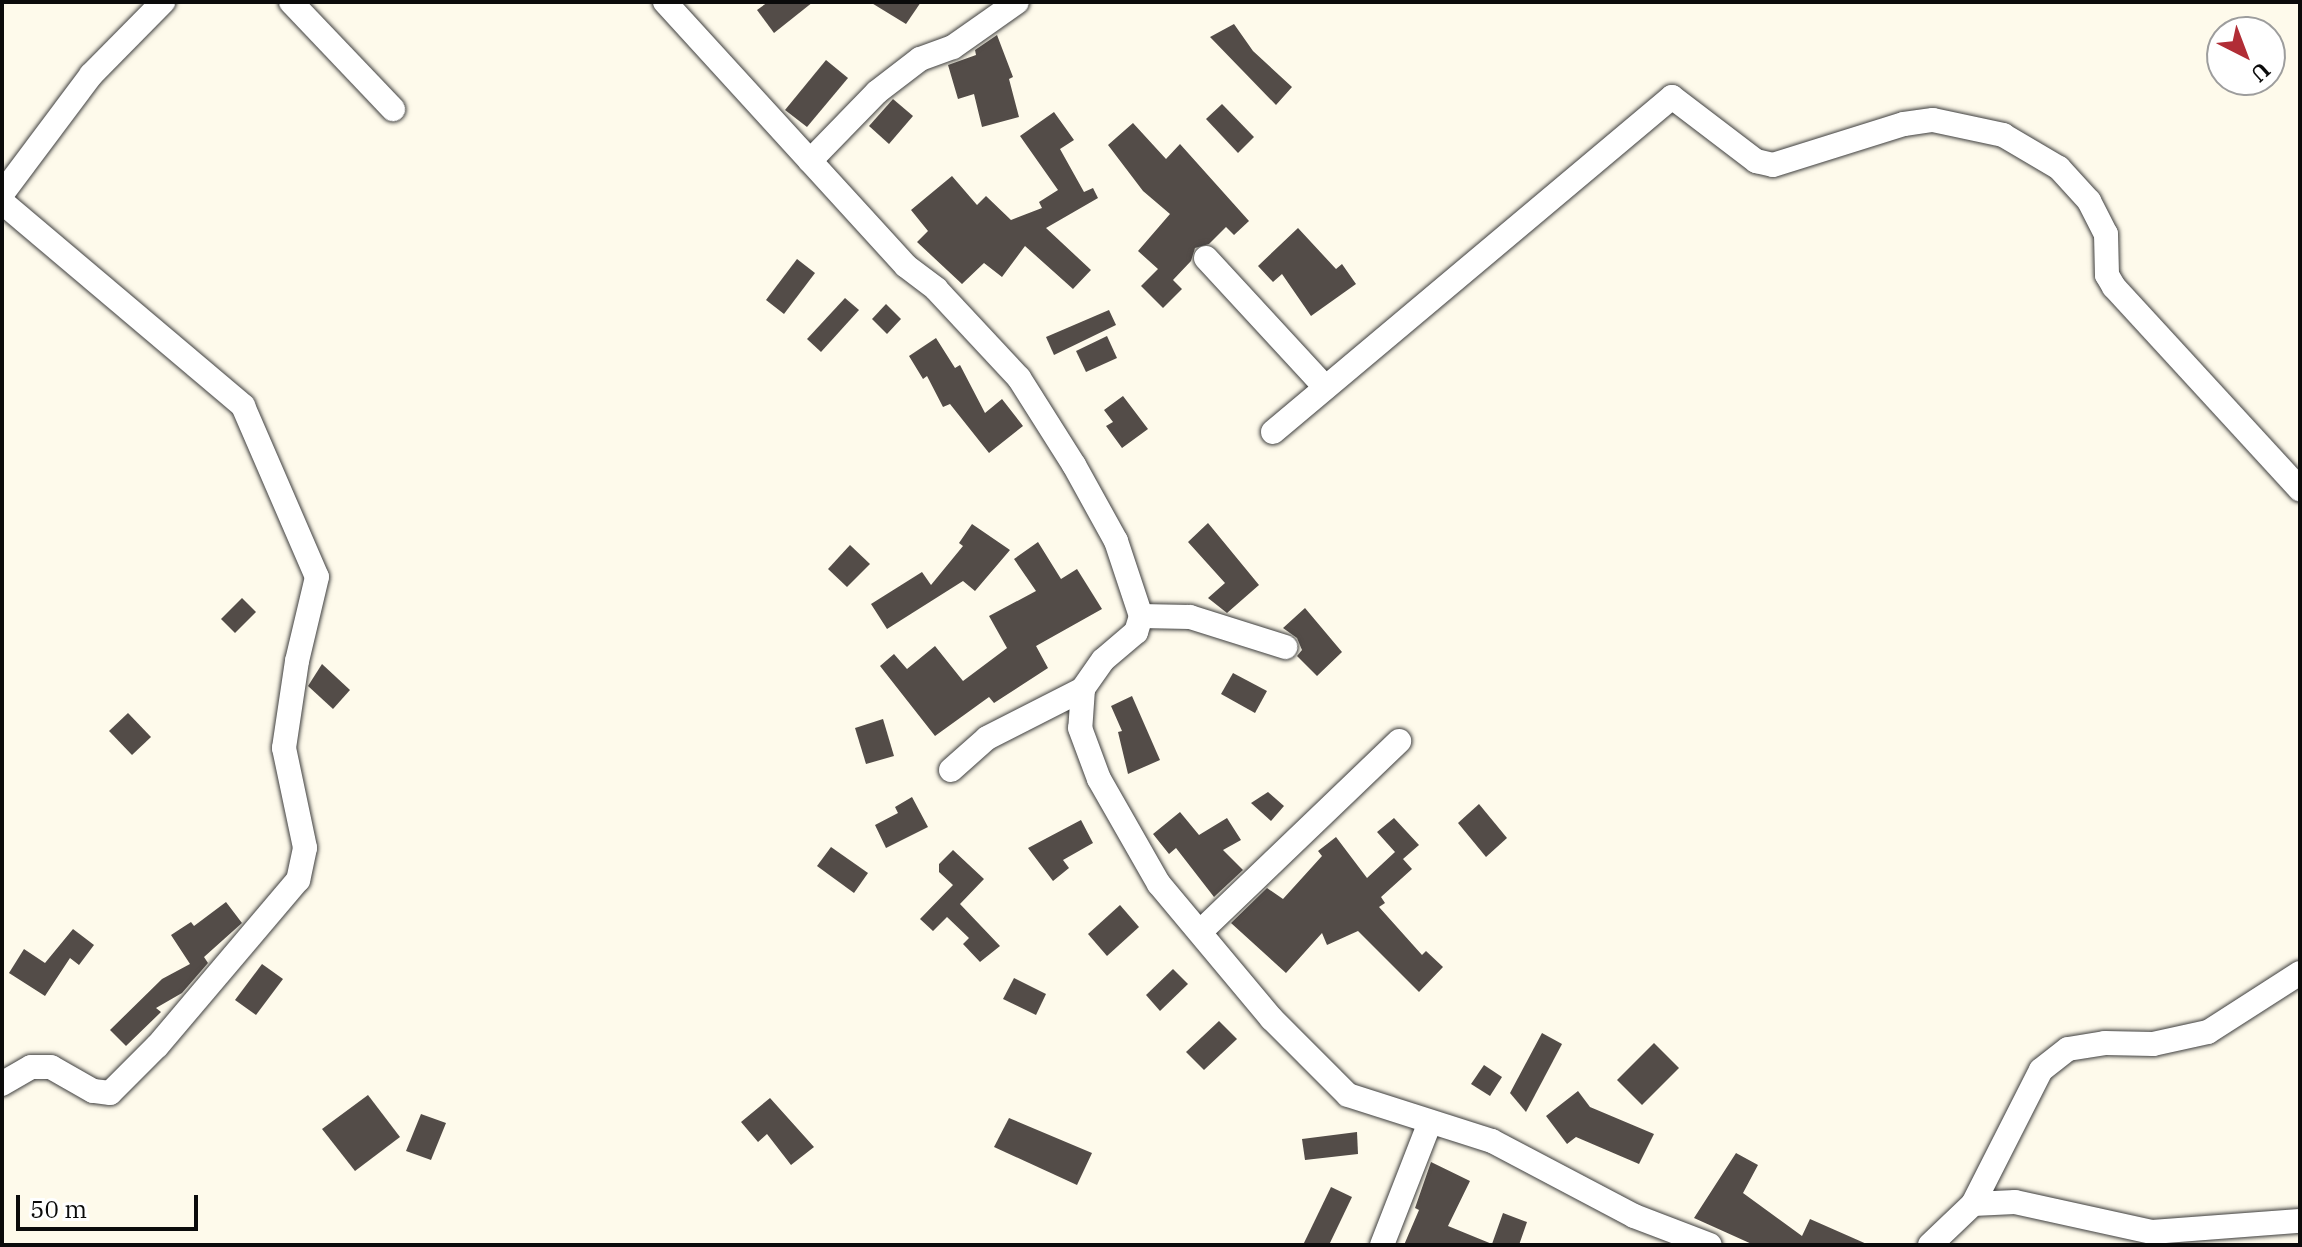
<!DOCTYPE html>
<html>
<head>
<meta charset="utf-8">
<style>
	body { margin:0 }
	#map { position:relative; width:2302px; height:1247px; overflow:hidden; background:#fefaeb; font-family:"IBM Plex Serif",serif }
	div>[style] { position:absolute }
	.building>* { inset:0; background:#534c48 }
	.roads { filter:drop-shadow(0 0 2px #3e3e3e) drop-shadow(0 0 2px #3e3e3e) }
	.minor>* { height:24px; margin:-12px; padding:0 12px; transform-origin:12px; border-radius:12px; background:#fff }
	span { translate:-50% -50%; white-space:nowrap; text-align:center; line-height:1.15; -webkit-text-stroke:8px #fff; paint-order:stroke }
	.frame { position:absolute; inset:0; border:4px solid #0b0b0b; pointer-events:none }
	.north { position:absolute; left:2206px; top:16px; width:80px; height:80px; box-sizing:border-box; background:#fff; border:2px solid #9d9d9d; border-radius:50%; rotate:138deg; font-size:22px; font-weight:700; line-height:32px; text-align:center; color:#0b0b0b }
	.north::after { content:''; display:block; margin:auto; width:28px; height:36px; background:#b12d36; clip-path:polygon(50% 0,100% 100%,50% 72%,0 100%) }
	.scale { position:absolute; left:16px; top:1195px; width:182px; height:36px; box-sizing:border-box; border:4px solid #0b0b0b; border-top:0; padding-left:10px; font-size:24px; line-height:28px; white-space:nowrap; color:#0b0b0b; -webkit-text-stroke:6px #fff; paint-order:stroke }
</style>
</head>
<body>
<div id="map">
	<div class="building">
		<div style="clip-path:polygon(768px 2px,813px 2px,774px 33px,757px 10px)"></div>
		<div style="clip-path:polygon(870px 2px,921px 2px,906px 24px)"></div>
		<div style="clip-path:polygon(1234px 24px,1253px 51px,1292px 87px,1276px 105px,1210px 37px)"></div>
		<div style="clip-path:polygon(997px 35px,1013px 77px,1009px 79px,1019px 117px,982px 127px,974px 94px,958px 99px,948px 65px,976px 55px,975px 50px)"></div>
		<div style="clip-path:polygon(826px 60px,848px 78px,807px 127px,785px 110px)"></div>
		<div style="clip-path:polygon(893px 99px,913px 116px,889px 144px,869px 126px)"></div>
		<div style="clip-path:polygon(1222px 104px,1254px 137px,1238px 153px,1206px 119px)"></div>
		<div style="clip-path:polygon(1054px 112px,1074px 140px,1060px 149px,1084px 192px,1093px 188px,1098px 198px,1046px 228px,1091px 270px,1073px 289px,1025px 246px,1002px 277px,984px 263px,962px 284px,917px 242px,928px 231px,911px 210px,952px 176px,977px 205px,986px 196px,1011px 220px,1042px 208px,1039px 202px,1058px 190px,1020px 136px)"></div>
		<div style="clip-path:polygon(1133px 123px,1166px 159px,1180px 144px,1249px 221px,1234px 235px,1226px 227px,1209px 244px,1195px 248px,1191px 261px,1173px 280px,1182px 289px,1163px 308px,1141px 286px,1158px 269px,1138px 251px,1170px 214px,1143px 191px,1108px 145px)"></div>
		<div style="clip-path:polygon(1298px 228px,1336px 269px,1342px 264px,1356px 284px,1311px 316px,1282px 274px,1273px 282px,1258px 266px)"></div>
		<div style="clip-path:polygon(797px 259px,815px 273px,784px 314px,766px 300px)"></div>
		<div style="clip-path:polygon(845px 298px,859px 310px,821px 352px,807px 339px)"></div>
		<div style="clip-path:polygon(886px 304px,901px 319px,887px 334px,872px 319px)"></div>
		<div style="clip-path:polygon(1109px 310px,1116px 325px,1054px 355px,1046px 337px)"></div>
		<div style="clip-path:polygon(1107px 336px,1117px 358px,1086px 372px,1076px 351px)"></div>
		<div style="clip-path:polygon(936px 338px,955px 368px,960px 365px,985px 413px,1002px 399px,1023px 426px,989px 453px,950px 404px,943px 407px,927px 376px,923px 379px,909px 356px)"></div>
		<div style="clip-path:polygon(1123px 396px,1148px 429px,1122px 448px,1106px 426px,1113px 422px,1104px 410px)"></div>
		<div style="clip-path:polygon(1208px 523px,1259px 585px,1227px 613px,1208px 598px,1225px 583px,1188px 542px)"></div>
		<div style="clip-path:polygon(972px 524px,1010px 550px,975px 591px,963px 581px,887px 629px,871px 604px,922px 572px,931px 585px,963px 546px,959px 543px)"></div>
		<div style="clip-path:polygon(1038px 542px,1061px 579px,1077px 569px,1102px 609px,1036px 646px,1048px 668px,994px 703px,989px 697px,935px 736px,880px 666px,894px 654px,907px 669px,935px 646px,963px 681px,1007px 648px,989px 616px,1036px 591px,1014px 559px)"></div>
		<div style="clip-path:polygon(850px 545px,870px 564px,847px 587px,828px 569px)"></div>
		<div style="clip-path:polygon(242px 598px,256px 612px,235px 633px,221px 619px)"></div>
		<div style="clip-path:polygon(1305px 608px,1342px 652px,1317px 676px,1297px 656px,1302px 650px,1297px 638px,1283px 628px)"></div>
		<div style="clip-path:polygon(322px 664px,350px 690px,333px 709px,308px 686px)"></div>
		<div style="clip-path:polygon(1233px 673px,1267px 691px,1255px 713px,1221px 694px)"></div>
		<div style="clip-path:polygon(1132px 696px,1160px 760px,1128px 774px,1118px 732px,1122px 731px,1111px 706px)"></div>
		<div style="clip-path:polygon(128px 713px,151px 737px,132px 755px,109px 731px)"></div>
		<div style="clip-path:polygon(883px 719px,894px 756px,866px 764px,855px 728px)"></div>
		<div style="clip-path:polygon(1268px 792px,1284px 806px,1271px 821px,1251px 803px)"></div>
		<div style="clip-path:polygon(912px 797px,928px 827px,886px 848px,875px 825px,898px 813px,895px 807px)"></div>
		<div style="clip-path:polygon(1479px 804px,1507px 838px,1486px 857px,1458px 823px)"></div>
		<div style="clip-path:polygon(1180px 812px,1199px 835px,1227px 818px,1241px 840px,1223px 850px,1243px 870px,1214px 897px,1176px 848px,1169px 854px,1153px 834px)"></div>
		<div style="clip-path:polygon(1394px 818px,1419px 845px,1403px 859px,1412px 869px,1381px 897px,1385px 903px,1379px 907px,1422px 955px,1426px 951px,1443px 967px,1419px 992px,1358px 931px,1327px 945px,1322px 933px,1286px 973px,1231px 923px,1267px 888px,1283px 899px,1322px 856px,1318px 851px,1336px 837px,1367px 878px,1395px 852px,1377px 832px)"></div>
		<div style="clip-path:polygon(1081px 820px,1093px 843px,1063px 860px,1069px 868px,1053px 881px,1028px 848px)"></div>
		<div style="clip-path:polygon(831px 847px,868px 873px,854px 893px,817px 866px)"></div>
		<div style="clip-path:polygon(953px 850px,984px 879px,960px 904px,1000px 946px,980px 962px,963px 944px,969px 938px,947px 917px,933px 931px,920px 919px,953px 885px,939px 872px,939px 864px)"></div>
		<div style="clip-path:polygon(226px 902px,242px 923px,204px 957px,208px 963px,182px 993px,156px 1008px,161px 1012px,126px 1046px,110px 1030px,162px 979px,190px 964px,171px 935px,191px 922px,194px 926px)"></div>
		<div style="clip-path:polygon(1120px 905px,1139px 927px,1107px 956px,1088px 934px)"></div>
		<div style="clip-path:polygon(73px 929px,94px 945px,79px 965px,70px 958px,45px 996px,9px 973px,24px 949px,45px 963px)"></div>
		<div style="clip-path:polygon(262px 964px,283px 979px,256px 1015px,235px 1000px)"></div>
		<div style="clip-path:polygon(1173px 969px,1188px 984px,1160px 1011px,1146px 995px)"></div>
		<div style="clip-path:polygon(1014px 978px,1046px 994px,1036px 1015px,1003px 999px)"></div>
		<div style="clip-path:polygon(1219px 1021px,1237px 1039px,1204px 1070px,1186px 1052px)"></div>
		<div style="clip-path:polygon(1542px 1033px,1562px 1044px,1526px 1112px,1510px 1093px)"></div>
		<div style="clip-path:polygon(1654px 1043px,1679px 1068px,1642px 1105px,1617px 1080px)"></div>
		<div style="clip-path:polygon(1484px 1065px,1502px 1077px,1490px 1096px,1471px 1084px)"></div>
		<div style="clip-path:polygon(1578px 1091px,1590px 1107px,1654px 1134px,1639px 1164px,1576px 1137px,1567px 1144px,1546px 1116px)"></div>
		<div style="clip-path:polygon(368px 1095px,400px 1137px,355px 1171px,322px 1129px)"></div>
		<div style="clip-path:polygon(770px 1098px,814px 1147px,791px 1165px,767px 1134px,758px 1142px,741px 1122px)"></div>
		<div style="clip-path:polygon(421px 1114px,446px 1123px,431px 1160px,406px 1151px)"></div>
		<div style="clip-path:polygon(1009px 1118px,1092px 1153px,1077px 1185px,994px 1147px)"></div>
		<div style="clip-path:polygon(1357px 1132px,1358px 1154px,1305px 1160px,1302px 1139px)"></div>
		<div style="clip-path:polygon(1736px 1153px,1758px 1165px,1743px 1193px,1802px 1236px,1810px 1219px,1869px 1245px,1754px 1245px,1694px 1218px)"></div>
		<div style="clip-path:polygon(1431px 1162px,1470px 1181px,1448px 1226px,1492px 1244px,1503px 1213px,1527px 1222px,1519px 1245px,1404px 1245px,1419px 1210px,1415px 1208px)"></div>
		<div style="clip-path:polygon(1331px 1187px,1352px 1197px,1329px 1245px,1303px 1245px)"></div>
	</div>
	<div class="roads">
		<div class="minor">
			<div style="left:291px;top:2px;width:148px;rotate:46.4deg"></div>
			<div style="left:665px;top:2px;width:357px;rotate:47.6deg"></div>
			<div style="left:906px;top:266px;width:38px;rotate:37deg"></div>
			<div style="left:936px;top:289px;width:122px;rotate:47deg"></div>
			<div style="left:1019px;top:378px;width:103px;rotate:57.7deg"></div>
			<div style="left:1074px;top:465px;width:87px;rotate:61.1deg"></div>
			<div style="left:1116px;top:541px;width:79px;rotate:71.6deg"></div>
			<div style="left:1141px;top:616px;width:17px;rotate:107deg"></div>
			<div style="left:1136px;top:632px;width:43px;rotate:139.7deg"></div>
			<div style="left:1103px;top:660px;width:35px;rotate:125deg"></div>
			<div style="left:1083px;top:689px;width:39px;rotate:94deg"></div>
			<div style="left:1080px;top:728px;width:54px;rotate:69.6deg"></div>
			<div style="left:1099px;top:779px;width:121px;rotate:60.3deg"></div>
			<div style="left:1159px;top:884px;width:176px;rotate:50.1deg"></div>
			<div style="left:1272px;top:1019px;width:107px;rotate:45deg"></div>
			<div style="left:1348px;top:1095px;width:151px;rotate:17.7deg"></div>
			<div style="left:1492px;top:1141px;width:161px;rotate:27.8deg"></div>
			<div style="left:1634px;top:1216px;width:81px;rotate:20.9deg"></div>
			<div style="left:810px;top:161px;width:96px;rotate:-45.8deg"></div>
			<div style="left:877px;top:92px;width:54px;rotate:-37.5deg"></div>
			<div style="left:920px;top:59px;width:35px;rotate:-20deg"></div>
			<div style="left:953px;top:47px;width:78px;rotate:-35.1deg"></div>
			<div style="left:2px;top:194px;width:149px;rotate:-53.2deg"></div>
			<div style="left:91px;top:75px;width:103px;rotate:-45.4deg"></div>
			<div style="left:2px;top:202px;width:316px;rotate:40.2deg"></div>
			<div style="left:243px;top:406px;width:186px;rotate:66.6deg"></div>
			<div style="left:317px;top:577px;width:86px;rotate:103.4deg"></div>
			<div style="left:297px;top:661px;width:88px;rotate:98.5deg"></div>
			<div style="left:284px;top:748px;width:102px;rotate:78.1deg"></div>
			<div style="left:305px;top:848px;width:33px;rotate:102deg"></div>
			<div style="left:298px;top:880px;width:218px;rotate:130.3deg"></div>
			<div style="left:157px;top:1046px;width:66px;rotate:135deg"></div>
			<div style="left:110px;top:1093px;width:17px;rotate:-173deg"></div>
			<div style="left:93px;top:1091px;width:48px;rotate:-150.3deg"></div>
			<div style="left:51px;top:1067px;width:20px;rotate:180deg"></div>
			<div style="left:31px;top:1067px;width:34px;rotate:150deg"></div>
			<div style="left:1206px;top:258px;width:176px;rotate:47.3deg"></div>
			<div style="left:1273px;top:432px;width:521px;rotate:-40.02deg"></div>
			<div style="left:1672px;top:97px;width:106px;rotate:37.3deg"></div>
			<div style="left:1756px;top:161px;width:17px;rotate:13deg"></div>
			<div style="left:1773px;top:165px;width:137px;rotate:-17.4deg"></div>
			<div style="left:1904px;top:124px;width:29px;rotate:-8deg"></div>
			<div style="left:1933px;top:120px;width:72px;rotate:12.1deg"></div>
			<div style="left:2003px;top:135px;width:65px;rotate:30.5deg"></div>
			<div style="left:2059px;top:168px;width:45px;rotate:47.7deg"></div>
			<div style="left:2089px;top:201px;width:37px;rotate:63deg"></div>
			<div style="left:2106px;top:234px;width:41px;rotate:88.6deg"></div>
			<div style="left:2107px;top:275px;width:14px;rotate:60deg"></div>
			<div style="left:2114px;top:287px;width:275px;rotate:47.4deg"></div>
			<div style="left:1141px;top:616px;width:49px;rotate:1.2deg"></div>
			<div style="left:1190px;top:617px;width:100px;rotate:17.5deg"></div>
			<div style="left:951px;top:770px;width:48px;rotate:-41.6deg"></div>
			<div style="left:987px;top:738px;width:108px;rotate:-27deg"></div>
			<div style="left:1200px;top:932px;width:276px;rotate:-43.8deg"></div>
			<div style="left:1973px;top:1204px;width:150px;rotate:-63.1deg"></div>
			<div style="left:2041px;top:1070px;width:34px;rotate:-38deg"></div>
			<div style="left:2068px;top:1049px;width:37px;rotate:-9deg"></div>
			<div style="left:2105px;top:1043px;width:48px;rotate:1.2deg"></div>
			<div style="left:2153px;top:1044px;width:56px;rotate:-12.3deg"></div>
			<div style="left:2208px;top:1032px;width:109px;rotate:-32.7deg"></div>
			<div style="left:1382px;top:1245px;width:132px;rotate:-68.7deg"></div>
			<div style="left:1930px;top:1245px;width:59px;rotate:-43.6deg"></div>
			<div style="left:1973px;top:1204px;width:42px;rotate:-2.7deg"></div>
			<div style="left:2015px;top:1202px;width:140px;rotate:12.4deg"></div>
			<div style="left:2152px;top:1232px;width:148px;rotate:-4.3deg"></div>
		</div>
	</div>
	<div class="frame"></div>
	<div class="north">U</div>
	<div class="scale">50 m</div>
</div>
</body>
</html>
